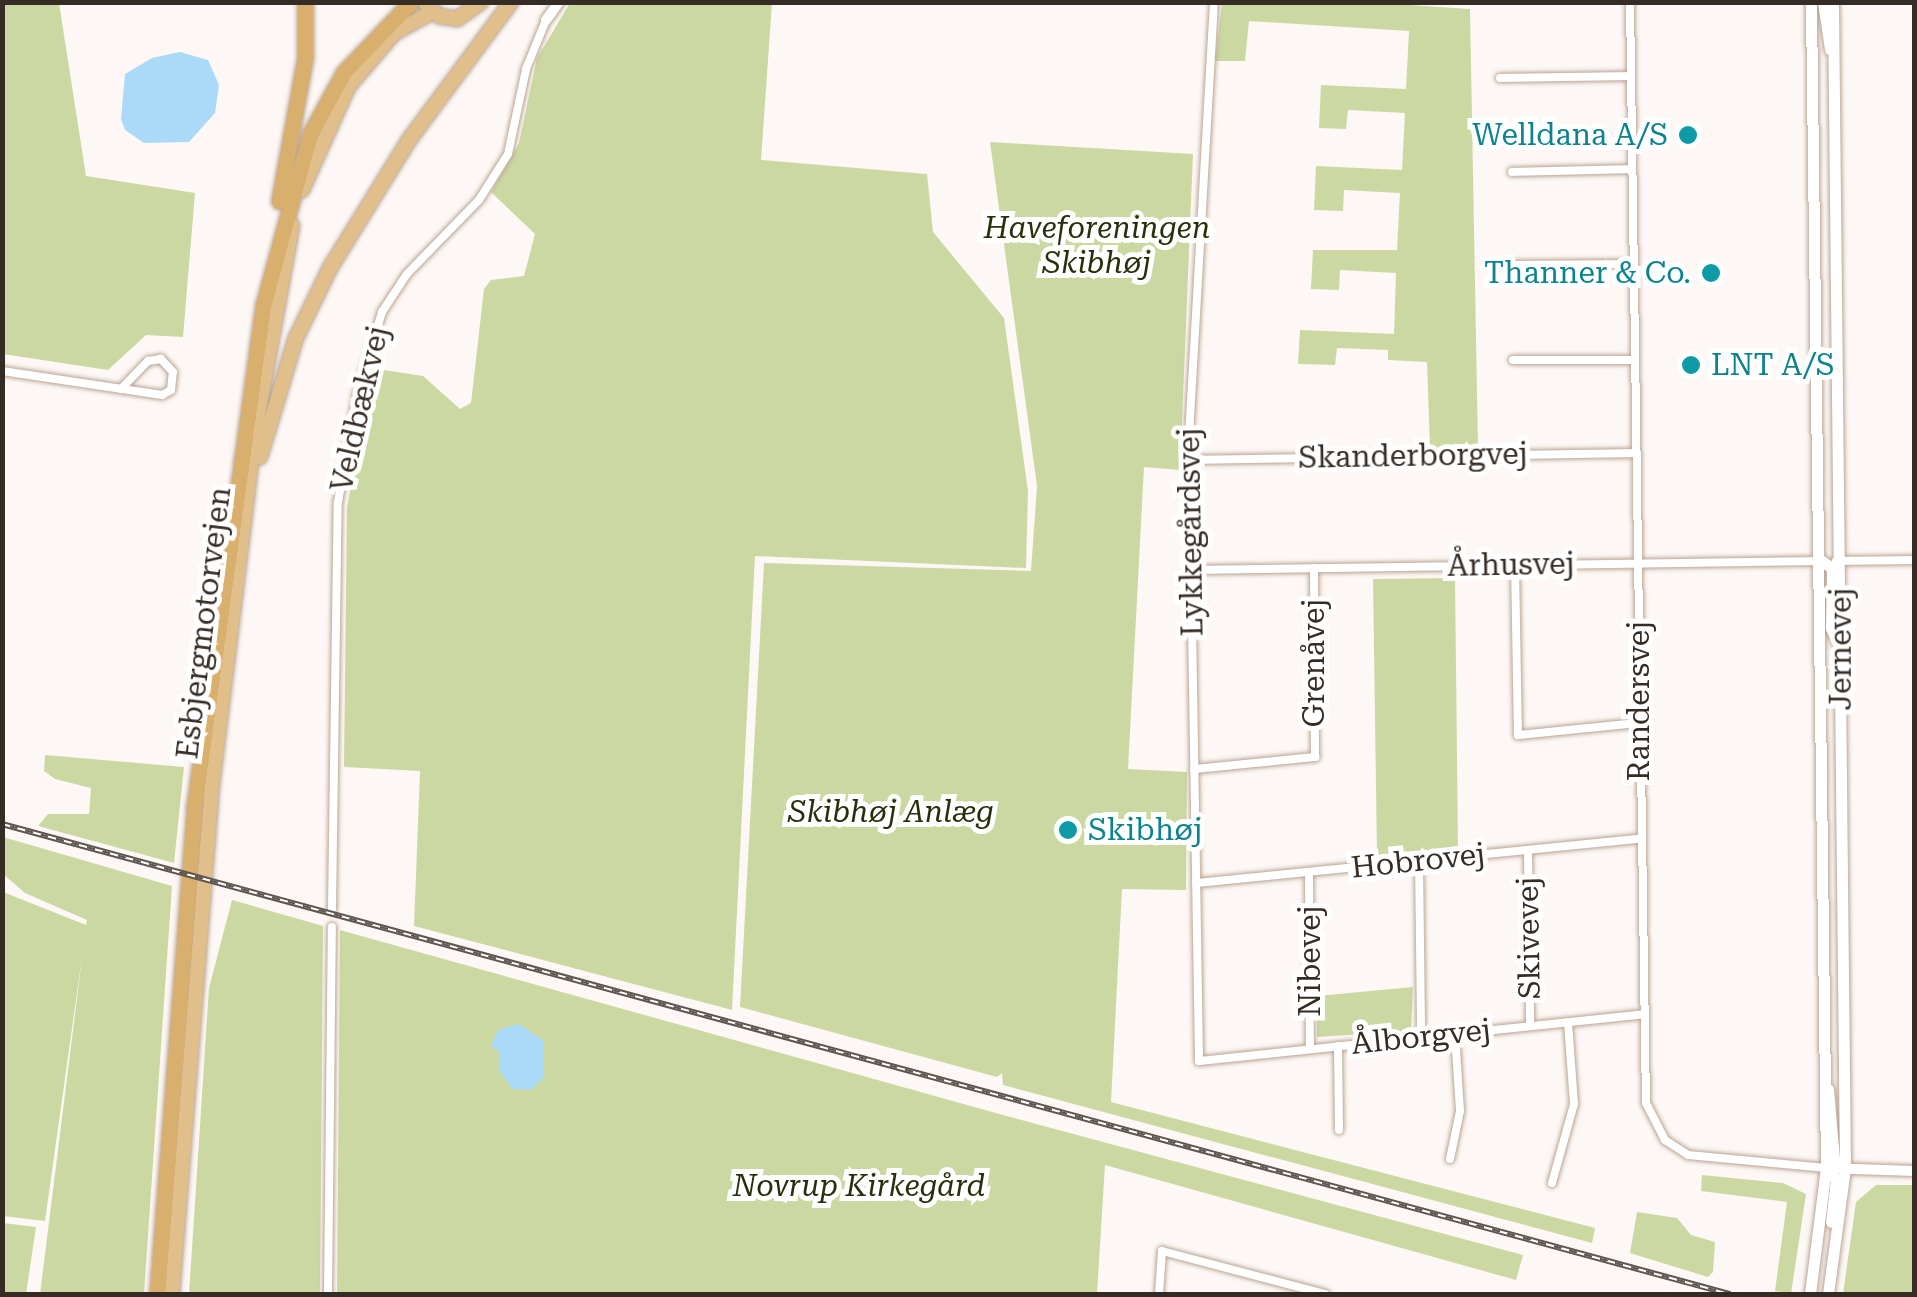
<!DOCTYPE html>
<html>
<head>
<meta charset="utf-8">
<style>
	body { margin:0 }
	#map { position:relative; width:1917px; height:1297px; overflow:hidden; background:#fdf8f5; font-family:"Roboto Serif",serif }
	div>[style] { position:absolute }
	.green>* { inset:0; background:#ccd8a2 }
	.water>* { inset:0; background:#abdaf9 }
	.roads { filter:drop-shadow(0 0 2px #baa493) drop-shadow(0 0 2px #baa493) }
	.minor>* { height:8px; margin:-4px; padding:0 4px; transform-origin:4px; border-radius:4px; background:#fff }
	.tertiary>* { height:10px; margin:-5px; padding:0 5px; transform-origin:5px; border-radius:5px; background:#fff }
	.secondary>* { height:11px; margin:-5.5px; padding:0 5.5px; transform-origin:5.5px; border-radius:5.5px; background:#fff }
	.trunk>* { height:14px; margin:-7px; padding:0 7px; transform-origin:7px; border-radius:7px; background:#e0bf8b }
	.motorway>* { height:15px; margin:-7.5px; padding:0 7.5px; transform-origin:7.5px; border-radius:7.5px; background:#d9af6e }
	.rail>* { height:6px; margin-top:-3px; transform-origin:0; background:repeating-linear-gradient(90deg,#fff 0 8px,#5d554f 0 16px); box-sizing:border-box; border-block:2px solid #5d554f }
	.dots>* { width:28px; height:28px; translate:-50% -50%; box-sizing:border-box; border:5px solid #fff; border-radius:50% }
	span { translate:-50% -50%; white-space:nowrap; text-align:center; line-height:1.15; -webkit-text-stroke:10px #fff; paint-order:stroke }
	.culture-label { font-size:30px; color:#0d838f }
	.right { translate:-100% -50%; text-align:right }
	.left { translate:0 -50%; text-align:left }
	.park-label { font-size:30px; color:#292f0b; font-style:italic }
	.street-label { font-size:30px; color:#352c25 }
	.frame { position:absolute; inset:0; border:5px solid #352c25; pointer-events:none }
</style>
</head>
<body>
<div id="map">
	<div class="green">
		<div style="clip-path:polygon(1364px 2px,1470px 9px,1478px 447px,1430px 448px,1427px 362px,1388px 360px,1388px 350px,1337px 348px,1335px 365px,1298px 364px,1300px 330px,1394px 334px,1396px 273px,1340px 270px,1339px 290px,1311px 289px,1313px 250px,1397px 250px,1400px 193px,1344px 190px,1343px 211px,1314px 210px,1316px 166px,1402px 170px,1405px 113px,1348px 110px,1346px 129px,1319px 128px,1321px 85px,1406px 89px,1409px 31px,1249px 21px,1245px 61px,1215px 61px,1222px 3px)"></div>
		<div style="clip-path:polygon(2px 3px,59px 3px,86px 176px,195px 193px,183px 337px,146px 335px,108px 370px,3px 354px)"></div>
		<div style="clip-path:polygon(570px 3px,772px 3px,761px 160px,927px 174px,933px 232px,1004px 318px,1028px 491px,1026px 568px,755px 556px,732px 1010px,414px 926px,420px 771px,344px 767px,347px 508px,371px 368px,423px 376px,460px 409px,471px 403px,484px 289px,491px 280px,524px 276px,535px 234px,491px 192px,519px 143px,537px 58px)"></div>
		<div style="clip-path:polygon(990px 142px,1193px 154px,1180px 470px,1144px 467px,1128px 769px,1187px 772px,1186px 890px,1122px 889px,1111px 1102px,1595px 1228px,1592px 1243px,1003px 1085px,1002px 1073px,997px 1077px,740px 1007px,764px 563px,1031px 571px,1037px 486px)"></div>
		<div style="clip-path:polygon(1455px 578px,1458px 848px,1377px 856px,1373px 579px)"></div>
		<div style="clip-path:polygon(45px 755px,184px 767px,174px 863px,38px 826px,48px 814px,89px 814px,91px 788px,55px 779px,44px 771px)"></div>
		<div style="clip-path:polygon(3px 837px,172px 886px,144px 1294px,40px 1294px,83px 950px,45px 1221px,3px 1216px,3px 892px,86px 925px,87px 920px,25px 893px,3px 874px)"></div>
		<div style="clip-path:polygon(232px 900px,323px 926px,320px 1294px,189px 1294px,209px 988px)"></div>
		<div style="clip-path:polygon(340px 930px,1003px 1115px,1523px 1255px,1516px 1280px,1105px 1165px,1097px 1294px,337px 1294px)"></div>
		<div style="clip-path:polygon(1413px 987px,1411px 1031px,1317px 1037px,1317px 996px)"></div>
		<div style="clip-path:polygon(1702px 1175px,1783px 1183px,1806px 1194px,1791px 1294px,1775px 1291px,1787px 1202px,1701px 1191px)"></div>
		<div style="clip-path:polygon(1876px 1185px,1914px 1185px,1914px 1294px,1843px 1294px,1856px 1202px)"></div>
		<div style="clip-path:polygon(1637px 1212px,1677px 1218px,1691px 1235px,1715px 1242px,1713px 1272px,1708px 1277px,1630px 1253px)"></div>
		<div style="clip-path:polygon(3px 1223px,36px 1227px,26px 1294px,3px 1294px)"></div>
	</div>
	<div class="water">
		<div style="clip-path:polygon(180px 52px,208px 60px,219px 85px,215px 113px,189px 142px,144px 143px,125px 130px,121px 119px,125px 74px,152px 58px)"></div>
		<div style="clip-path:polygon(519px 1024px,544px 1041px,543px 1078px,531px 1090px,512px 1089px,499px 1070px,500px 1052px,491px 1046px,498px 1030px)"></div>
	</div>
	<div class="roads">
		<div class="minor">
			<div style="left:1214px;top:2px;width:435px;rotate:93.3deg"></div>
			<div style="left:1189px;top:436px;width:625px;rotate:89.08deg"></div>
			<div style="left:1199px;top:1061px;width:446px;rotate:-6deg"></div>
			<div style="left:1630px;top:2px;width:1101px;rotate:89.17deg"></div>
			<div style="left:1646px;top:1103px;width:42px;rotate:62.8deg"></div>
			<div style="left:1665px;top:1140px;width:27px;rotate:33deg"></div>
			<div style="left:1688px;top:1155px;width:139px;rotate:5.4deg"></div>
			<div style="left:1500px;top:78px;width:131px;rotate:-0.9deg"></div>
			<div style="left:1512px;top:172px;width:120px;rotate:-1.4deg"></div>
			<div style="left:1513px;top:265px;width:121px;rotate:-0.5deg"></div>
			<div style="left:1513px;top:360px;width:122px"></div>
			<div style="left:2px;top:371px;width:162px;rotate:8.5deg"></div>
			<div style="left:162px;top:395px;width:10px;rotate:-29deg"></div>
			<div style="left:171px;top:390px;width:18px;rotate:-84deg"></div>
			<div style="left:173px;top:372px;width:18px;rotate:-133deg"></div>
			<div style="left:161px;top:359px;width:13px;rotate:171deg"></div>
			<div style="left:148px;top:361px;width:39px;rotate:134deg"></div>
			<div style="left:1189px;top:460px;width:448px;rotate:-0.9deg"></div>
			<div style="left:1836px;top:561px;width:78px;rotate:-0.7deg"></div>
			<div style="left:1515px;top:565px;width:170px;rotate:89deg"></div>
			<div style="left:1518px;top:735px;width:121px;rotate:-5.7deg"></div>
			<div style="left:1191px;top:570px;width:631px;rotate:-0.82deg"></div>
			<div style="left:1194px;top:769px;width:122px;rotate:-5.7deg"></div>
			<div style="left:1315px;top:757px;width:189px;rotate:-90.3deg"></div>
			<div style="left:1528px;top:850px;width:176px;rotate:89.3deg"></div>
			<div style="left:1419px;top:861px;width:176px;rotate:89.3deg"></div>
			<div style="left:1309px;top:872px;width:177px;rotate:89.7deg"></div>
			<div style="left:1196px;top:883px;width:446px;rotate:-5.7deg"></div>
			<div style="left:332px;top:909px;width:407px;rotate:-89.2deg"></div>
			<div style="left:338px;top:502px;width:109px;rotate:-79.9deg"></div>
			<div style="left:357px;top:395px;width:87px;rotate:-73.2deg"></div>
			<div style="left:382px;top:312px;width:45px;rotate:-56.7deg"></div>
			<div style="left:407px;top:274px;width:103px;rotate:-45.8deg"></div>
			<div style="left:479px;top:200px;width:54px;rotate:-57.8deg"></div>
			<div style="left:508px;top:154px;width:87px;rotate:-78deg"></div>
			<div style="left:526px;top:69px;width:53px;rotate:-67.8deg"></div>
			<div style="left:1338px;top:1046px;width:84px;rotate:89.3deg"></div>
			<div style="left:1450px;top:1159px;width:49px;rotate:-78.2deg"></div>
			<div style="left:1460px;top:1111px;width:77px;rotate:-93.7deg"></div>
			<div style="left:1552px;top:1183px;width:82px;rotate:-74.4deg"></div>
			<div style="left:1574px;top:1104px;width:82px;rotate:-94.2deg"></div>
			<div style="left:328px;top:1294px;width:367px;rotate:-89.4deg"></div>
			<div style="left:1159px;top:1294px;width:43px;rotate:-86deg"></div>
			<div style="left:1162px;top:1251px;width:169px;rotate:14.8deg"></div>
		</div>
		<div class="tertiary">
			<div style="left:546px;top:20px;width:22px;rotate:-54deg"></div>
			<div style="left:1826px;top:1168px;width:88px;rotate:2deg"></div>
		</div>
		<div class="secondary">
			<div style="left:1823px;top:2px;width:48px;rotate:81.5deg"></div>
			<div style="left:1822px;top:561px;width:12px;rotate:35deg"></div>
			<div style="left:1832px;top:568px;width:60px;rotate:91deg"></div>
			<div style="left:1831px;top:628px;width:19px;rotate:65deg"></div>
			<div style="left:1828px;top:1089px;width:70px;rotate:85.1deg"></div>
			<div style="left:1834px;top:1159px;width:15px;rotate:42deg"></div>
			<div style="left:1826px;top:1168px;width:15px;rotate:48deg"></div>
			<div style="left:1836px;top:1179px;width:43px;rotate:96.6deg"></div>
			<div style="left:1810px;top:1294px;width:127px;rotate:-82.8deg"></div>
			<div style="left:1826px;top:1168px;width:1166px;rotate:-90.74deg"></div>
			<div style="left:1828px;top:1294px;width:126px;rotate:-82.3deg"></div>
			<div style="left:1845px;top:1169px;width:1167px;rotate:-90.59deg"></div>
		</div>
		<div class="trunk">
			<div style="left:425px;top:2px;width:20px;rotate:45deg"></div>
			<div style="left:439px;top:16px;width:18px;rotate:9deg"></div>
			<div style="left:457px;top:19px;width:29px;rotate:-35deg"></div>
			<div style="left:302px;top:190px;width:113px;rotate:-65.9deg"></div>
			<div style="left:348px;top:87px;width:71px;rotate:-49.6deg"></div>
			<div style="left:394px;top:33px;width:43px;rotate:-28.9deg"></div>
			<div style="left:260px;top:457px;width:124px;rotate:-73.2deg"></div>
			<div style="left:296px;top:338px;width:78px;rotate:-64.1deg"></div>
			<div style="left:330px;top:268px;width:150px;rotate:-58.3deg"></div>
			<div style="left:409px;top:140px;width:172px;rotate:-53.5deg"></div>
			<div style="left:172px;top:1294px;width:511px;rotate:-85.51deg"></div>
			<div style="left:212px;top:785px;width:351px;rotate:-83.1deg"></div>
			<div style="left:254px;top:437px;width:215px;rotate:-79.8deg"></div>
		</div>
		<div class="motorway">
			<div style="left:279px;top:201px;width:145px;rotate:-79.7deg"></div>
			<div style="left:305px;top:58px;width:56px;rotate:-90deg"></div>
			<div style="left:157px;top:1294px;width:487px;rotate:-85.6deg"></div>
			<div style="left:194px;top:808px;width:507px;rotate:-82.17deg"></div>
			<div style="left:263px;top:306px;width:178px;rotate:-74.7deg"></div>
			<div style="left:310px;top:134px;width:71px;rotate:-61.3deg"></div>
			<div style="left:344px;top:72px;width:97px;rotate:-46.3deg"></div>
		</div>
	</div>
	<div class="rail">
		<div style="left:2px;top:824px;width:1791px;rotate:15.22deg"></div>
	</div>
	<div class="dots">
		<div style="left:1688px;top:135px;background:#0f9aa8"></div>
		<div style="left:1711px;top:273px;background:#0f9aa8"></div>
		<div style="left:1691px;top:365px;background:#0f9aa8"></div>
		<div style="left:1068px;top:830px;background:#0f9aa8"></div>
	</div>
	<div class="culture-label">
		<span class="right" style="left:1668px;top:135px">Welldana A/S</span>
		<span class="right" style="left:1691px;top:273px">Thanner &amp; Co.</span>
		<span class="left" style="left:1711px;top:365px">LNT A/S</span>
		<span class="left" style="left:1088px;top:830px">Skibhøj</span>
	</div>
	<div class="park-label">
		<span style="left:1097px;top:245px">Haveforeningen<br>Skibhøj</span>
		<span style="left:891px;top:812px">Skibhøj Anlæg</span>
		<span style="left:859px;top:1186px">Novrup Kirkegård</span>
	</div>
	<div class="street-label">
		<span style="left:360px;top:409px;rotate:-77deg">Veldbækvej</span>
		<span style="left:1413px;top:456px;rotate:-1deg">Skanderborgvej</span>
		<span style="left:1191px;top:532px;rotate:-91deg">Lykkegårdsvej</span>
		<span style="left:1511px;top:565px;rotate:-1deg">Århusvej</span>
		<span style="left:204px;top:623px;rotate:-83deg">Esbjergmotorvejen</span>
		<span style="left:1841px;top:649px;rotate:-90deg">Jernevej</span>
		<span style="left:1314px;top:663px;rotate:-90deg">Grenåvej</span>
		<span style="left:1639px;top:701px;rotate:-90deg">Randersvej</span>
		<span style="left:1418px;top:861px;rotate:-6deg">Hobrovej</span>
		<span style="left:1529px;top:938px;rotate:-91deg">Skivevej</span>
		<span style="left:1310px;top:961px;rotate:-90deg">Nibevej</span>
		<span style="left:1421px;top:1037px;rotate:-6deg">Ålborgvej</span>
	</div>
	<div class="frame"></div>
</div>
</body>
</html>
